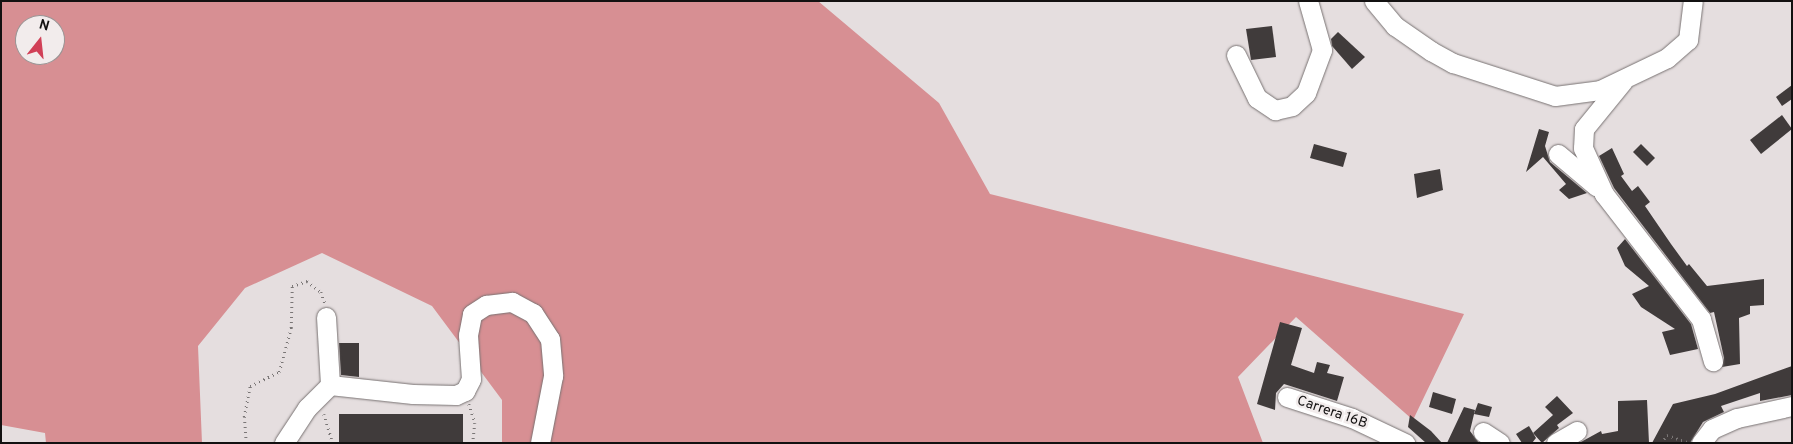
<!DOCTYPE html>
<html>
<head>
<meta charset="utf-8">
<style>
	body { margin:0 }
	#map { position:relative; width:1793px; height:444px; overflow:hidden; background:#e5dedf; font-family:Overpass,sans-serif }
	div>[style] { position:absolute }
	.forest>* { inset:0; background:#d78f93 }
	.building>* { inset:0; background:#403b3b }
	.path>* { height:2.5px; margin-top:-1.25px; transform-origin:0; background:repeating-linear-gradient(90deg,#7a7676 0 1px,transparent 0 5px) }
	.roads { filter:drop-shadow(0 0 1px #787272) drop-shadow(0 0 1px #787272) }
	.minor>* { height:19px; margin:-9.5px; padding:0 9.5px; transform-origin:9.5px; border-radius:9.5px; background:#fff }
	span { translate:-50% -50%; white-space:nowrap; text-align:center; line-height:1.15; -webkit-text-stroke:5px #f2ecec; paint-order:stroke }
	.street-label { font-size:14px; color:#131111 }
	.frame { position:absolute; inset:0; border:2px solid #131111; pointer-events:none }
	.north { position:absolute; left:15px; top:15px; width:50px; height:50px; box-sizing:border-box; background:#f2ecec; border:1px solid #999494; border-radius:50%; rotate:16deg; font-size:14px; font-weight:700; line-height:20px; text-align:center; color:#131111 }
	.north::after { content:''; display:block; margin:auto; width:18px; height:22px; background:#d14057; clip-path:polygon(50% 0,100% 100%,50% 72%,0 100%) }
</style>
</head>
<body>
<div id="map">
	<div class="forest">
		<div style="clip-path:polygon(evenodd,1px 1px,818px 1px,939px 103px,990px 194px,1464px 314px,1413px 420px,1296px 317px,1238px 377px,1263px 443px,502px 443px,502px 400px,432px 306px,322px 253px,245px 288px,198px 346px,202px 443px,46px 443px,45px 433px,1px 425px,1px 1px,25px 25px,55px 25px,55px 55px,25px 55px,25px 25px)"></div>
	</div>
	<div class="building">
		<div style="clip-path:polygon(1272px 26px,1276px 57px,1251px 60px,1246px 29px)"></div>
		<div style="clip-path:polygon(1338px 32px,1365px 57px,1352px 69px,1332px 46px,1331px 39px)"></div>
		<div style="clip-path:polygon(1792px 85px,1792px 99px,1782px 106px,1776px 97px)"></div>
		<div style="clip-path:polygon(1782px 115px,1792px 129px,1761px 154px,1750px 140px)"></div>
		<div style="clip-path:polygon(1539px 129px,1549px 132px,1545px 146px,1550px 162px,1587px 193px,1569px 199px,1559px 190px,1566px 184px,1543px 157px,1526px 172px)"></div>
		<div style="clip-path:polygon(1314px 144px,1347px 153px,1343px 167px,1310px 158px)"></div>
		<div style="clip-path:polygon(1641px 144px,1655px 158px,1647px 166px,1633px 152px)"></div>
		<div style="clip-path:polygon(1612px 148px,1624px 174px,1621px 176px,1632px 191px,1638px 186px,1650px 202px,1645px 206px,1671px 244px,1687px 266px,1689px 264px,1707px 286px,1764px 279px,1764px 305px,1750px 306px,1750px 314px,1739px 318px,1740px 364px,1722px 367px,1724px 358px,1714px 312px,1710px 313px,1614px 188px,1599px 156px)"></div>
		<div style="clip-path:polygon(1440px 169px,1443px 190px,1417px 198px,1414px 174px)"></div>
		<div style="clip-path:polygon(1625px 239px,1691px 324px,1698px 349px,1670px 355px,1662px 332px,1675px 329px,1641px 307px,1632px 294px,1649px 286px,1625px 266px,1617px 248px)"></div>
		<div style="clip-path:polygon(1280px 322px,1302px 328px,1291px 365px,1314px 373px,1317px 362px,1330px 365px,1327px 373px,1344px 377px,1337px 401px,1284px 384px,1276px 393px,1275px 410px,1257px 404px)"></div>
		<div style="clip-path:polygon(339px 343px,359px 343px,359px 377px,341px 375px)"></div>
		<div style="clip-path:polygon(1792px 366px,1792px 395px,1760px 401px,1760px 393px,1721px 406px,1724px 412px,1703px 422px,1690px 443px,1652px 443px,1673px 404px,1715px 394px)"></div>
		<div style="clip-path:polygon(1433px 392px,1456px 399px,1452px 414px,1429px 407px)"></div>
		<div style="clip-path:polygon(1557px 396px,1573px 413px,1557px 425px,1559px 428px,1542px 443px,1533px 433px,1553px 415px,1545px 407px)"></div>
		<div style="clip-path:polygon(1647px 400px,1649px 443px,1579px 443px,1601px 431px,1602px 434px,1618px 431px,1618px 401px)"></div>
		<div style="clip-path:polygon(1478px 403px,1492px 407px,1489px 417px,1474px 414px)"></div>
		<div style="clip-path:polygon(1464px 407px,1475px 410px,1470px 431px,1479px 443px,1447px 443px)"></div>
		<div style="clip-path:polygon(339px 414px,463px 414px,463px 443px,339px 443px)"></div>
		<div style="clip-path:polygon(1410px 415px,1431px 431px,1442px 443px,1426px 443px,1408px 427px)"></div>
		<div style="clip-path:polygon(1529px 426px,1536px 438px,1532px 443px,1522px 443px,1516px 434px)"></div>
	</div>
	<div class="path">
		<div style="left:469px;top:404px;width:20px;rotate:72deg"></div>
		<div style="left:475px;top:423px;width:20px;rotate:96deg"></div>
		<div style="left:324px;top:414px;width:30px;rotate:73deg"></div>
		<div style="left:246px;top:443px;width:26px;rotate:-94deg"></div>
		<div style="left:244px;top:417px;width:32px;rotate:-79deg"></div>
		<div style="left:250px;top:386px;width:32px;rotate:-26deg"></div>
		<div style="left:279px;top:372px;width:46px;rotate:-74.7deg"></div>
		<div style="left:291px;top:328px;width:42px;rotate:-88.6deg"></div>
		<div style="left:292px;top:286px;width:16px;rotate:-18deg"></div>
		<div style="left:307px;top:281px;width:18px;rotate:38deg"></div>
		<div style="left:321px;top:292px;width:12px;rotate:70deg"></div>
		<div style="left:1661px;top:443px;width:10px;rotate:-53deg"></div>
		<div style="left:1667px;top:435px;width:21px;rotate:19deg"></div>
	</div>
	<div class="roads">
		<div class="minor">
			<div style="left:1374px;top:1px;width:33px;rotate:50deg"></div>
			<div style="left:1395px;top:26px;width:44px;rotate:34.8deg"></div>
			<div style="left:1431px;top:51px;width:25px;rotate:29deg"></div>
			<div style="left:1453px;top:63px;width:107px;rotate:17.9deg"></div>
			<div style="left:1555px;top:96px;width:45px;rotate:-7.6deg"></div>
			<div style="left:1600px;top:90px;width:74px;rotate:-25.5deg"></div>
			<div style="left:1667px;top:58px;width:28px;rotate:-41deg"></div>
			<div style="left:1688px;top:40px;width:39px;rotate:-83deg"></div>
			<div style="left:1236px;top:55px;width:48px;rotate:64deg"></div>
			<div style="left:1257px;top:98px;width:22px;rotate:34deg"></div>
			<div style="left:1275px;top:110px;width:17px;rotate:-13deg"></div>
			<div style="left:1292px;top:106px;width:19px;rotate:-43deg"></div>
			<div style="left:1306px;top:93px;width:46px;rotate:-69.6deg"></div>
			<div style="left:1322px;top:50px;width:51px;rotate:-105.9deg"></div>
			<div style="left:1623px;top:81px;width:62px;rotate:129.1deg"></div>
			<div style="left:1584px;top:129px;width:19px;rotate:93deg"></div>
			<div style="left:1583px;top:148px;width:51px;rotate:65.5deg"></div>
			<div style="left:1604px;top:194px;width:158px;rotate:52.2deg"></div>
			<div style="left:1701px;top:319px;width:44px;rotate:74.1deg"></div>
			<div style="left:1558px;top:154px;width:50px;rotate:40.1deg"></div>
			<div style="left:326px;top:317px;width:68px;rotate:86.6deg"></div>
			<div style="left:330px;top:385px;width:83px;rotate:6.2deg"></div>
			<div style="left:413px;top:394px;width:43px;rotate:1.3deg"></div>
			<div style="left:456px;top:395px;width:10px;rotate:-24deg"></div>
			<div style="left:465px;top:391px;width:13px;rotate:-63deg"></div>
			<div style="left:471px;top:379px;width:44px;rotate:-93.9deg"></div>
			<div style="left:468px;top:335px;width:21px;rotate:-79deg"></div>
			<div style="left:472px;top:314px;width:17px;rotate:-33deg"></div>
			<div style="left:486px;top:305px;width:26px;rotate:-7deg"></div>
			<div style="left:512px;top:302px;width:24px;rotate:28deg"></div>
			<div style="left:533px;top:313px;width:31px;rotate:57deg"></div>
			<div style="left:550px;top:339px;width:37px;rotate:85deg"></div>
			<div style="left:553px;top:376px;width:68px;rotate:101deg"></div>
			<div style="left:1287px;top:397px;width:68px;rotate:17.9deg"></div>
			<div style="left:1352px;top:418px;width:59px;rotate:25.3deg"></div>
			<div style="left:1483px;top:432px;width:20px;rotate:33deg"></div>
			<div style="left:284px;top:443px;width:42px;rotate:-56.7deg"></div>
			<div style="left:307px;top:408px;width:33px;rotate:-45deg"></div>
			<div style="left:1556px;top:443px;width:24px;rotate:-30deg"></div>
			<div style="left:1701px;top:443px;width:18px;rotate:-52deg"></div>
			<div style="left:1712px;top:429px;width:27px;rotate:-24deg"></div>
			<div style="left:1737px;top:418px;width:56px;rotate:-12.3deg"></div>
		</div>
	</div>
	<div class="street-label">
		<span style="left:1332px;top:413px;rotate:19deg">Carrera 16B</span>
	</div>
	<div class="frame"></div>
	<div class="north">N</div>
</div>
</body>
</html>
